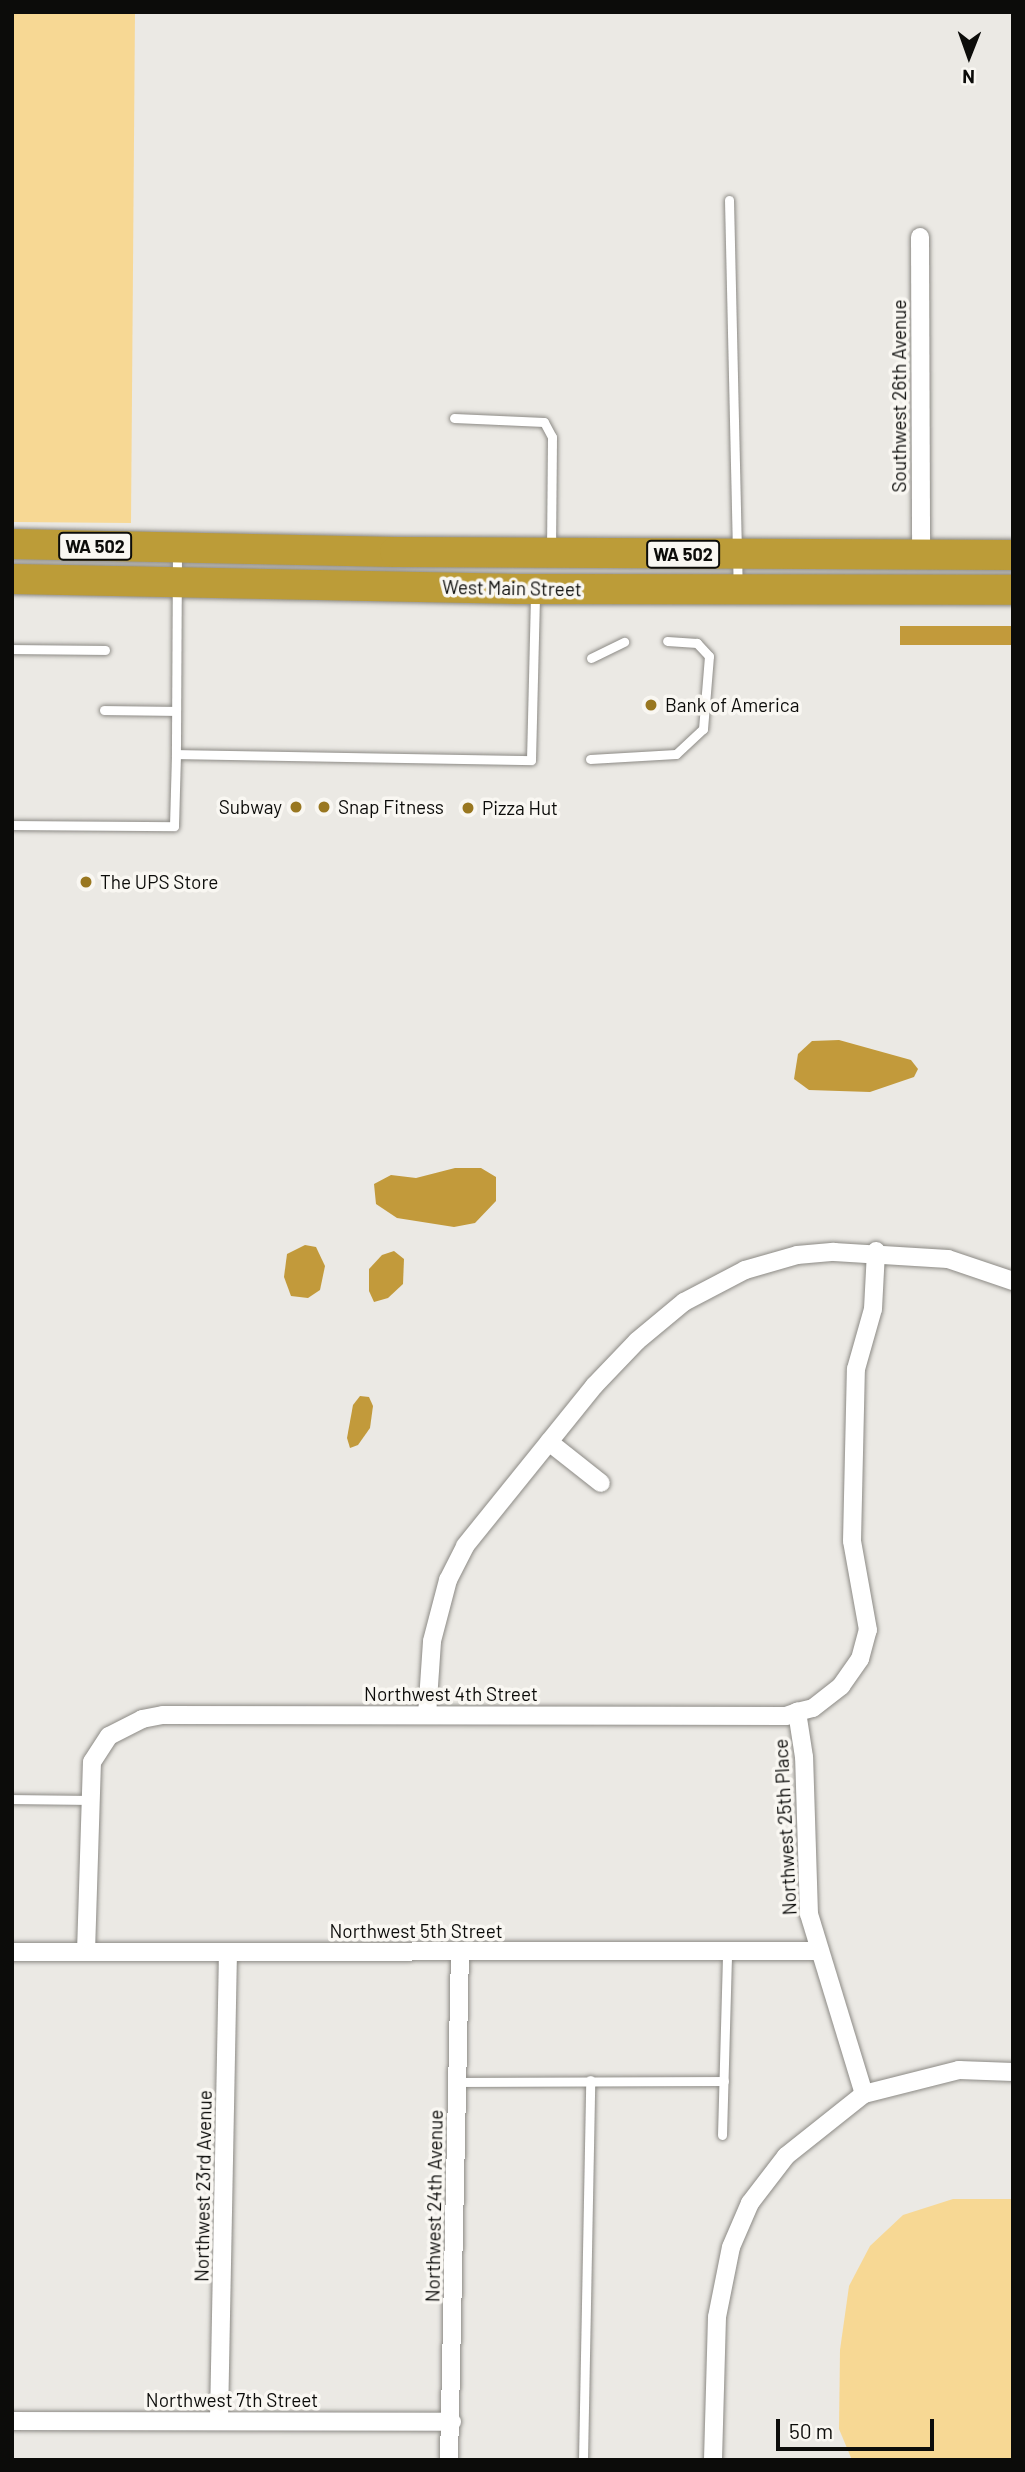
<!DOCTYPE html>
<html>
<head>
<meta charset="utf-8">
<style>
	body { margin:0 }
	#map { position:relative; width:1025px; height:2472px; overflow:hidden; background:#ebe9e4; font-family:Barlow,sans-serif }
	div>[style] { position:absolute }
	.green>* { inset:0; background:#f7d894 }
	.water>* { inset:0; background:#c29a3b }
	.roads { filter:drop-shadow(0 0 2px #8c8a85) drop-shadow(0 0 2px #8c8a85) }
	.service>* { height:9px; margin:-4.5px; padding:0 4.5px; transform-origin:4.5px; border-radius:4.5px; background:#fff }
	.minor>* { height:18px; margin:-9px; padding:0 9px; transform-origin:9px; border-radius:9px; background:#fff }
	.trunk>* { height:30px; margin:-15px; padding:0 15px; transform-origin:15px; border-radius:15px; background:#bc9c38 }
	.dots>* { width:19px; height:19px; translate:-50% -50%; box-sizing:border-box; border:4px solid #f9f7f2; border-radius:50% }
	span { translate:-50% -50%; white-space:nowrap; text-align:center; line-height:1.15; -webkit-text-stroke:7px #f9f7f2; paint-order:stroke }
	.shield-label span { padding:2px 5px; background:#f9f7f2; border:2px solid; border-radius:5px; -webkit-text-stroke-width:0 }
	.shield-label { font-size:18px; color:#0c0c0a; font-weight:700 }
	.street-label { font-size:19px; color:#0c0c0a }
	.poi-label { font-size:19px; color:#0c0c0a }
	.left { translate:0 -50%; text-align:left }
	.right { translate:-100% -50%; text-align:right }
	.frame { position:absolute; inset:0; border:14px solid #0c0c0a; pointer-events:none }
	.north { position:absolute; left:934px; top:21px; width:70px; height:70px; -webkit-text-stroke:5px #f9f7f2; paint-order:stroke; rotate:181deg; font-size:19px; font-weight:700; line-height:28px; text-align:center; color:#0c0c0a }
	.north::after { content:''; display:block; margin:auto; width:24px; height:32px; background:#0c0c0a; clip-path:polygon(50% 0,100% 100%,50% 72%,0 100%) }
	.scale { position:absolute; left:776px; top:2419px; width:158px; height:32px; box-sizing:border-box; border:4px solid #0c0c0a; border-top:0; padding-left:9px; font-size:21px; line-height:24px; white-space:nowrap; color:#0c0c0a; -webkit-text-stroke:5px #f9f7f2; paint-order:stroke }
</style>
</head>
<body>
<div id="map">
	<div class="green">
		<div style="clip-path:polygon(12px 12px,135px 12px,131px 523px,12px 522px)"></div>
		<div style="clip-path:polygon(953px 2199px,1013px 2199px,1013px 2460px,852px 2460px,839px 2429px,840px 2350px,849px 2286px,870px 2246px,903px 2215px)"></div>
	</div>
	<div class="water">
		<div style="clip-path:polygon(900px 626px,1013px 626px,1013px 645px,900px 645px)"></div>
		<div style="clip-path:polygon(839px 1040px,911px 1060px,918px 1069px,914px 1077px,870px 1092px,809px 1090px,794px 1079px,798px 1054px,812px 1041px)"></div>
		<div style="clip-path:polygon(455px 1168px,481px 1168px,496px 1177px,496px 1201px,475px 1223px,454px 1227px,397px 1218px,376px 1204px,374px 1184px,391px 1175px,416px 1178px)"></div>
		<div style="clip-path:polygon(305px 1245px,316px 1247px,325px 1266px,320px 1290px,308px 1298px,291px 1296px,284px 1277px,287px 1254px)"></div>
		<div style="clip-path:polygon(394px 1251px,404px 1259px,403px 1284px,388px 1298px,374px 1302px,369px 1291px,369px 1269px,382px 1255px)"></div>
		<div style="clip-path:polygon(360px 1396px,369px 1397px,373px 1406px,370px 1428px,358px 1445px,350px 1448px,347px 1438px,353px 1405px)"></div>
	</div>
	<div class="roads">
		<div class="service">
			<div style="left:729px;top:200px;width:384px;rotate:88.7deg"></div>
			<div style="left:454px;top:418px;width:90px;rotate:2.5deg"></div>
			<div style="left:544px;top:422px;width:17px;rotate:62deg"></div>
			<div style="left:552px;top:437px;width:111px;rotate:90.5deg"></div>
			<div style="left:177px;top:551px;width:203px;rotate:90.3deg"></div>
			<div style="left:176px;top:754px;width:355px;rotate:1deg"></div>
			<div style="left:531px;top:760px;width:166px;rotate:-88.6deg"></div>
			<div style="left:12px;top:649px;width:93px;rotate:0.6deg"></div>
			<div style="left:591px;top:658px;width:37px;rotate:-26deg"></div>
			<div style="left:104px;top:710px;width:72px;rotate:0.8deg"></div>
			<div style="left:590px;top:759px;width:86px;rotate:-3.3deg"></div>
			<div style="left:676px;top:754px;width:37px;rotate:-43deg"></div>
			<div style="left:703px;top:729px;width:73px;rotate:-85.3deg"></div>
			<div style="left:709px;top:656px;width:18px;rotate:-133deg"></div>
			<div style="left:697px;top:643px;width:30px;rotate:-176deg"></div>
			<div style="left:12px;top:825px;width:162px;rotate:0.4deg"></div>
			<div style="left:174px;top:826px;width:72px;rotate:-88.4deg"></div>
			<div style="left:12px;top:1799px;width:76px;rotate:0.8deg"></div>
			<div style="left:457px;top:2082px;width:267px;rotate:-0.2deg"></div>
			<div style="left:722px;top:2135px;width:183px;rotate:-88.4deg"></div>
			<div style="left:583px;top:2460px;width:380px;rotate:-88.9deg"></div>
		</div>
		<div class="minor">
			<div style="left:920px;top:237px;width:318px;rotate:89.8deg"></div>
			<div style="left:549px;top:1442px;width:66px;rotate:38.3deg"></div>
			<div style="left:427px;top:1715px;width:74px;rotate:-86.1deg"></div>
			<div style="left:432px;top:1641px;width:63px;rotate:-75.3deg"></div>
			<div style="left:448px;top:1580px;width:38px;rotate:-63deg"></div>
			<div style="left:465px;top:1546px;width:206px;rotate:-51.1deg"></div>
			<div style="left:594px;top:1386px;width:62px;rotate:-46.3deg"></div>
			<div style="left:637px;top:1341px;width:61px;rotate:-39.7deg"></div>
			<div style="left:684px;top:1302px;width:69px;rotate:-27.7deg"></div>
			<div style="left:745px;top:1270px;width:54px;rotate:-16.1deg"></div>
			<div style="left:797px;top:1255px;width:37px;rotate:-5deg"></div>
			<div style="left:834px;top:1252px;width:114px;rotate:3.5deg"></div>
			<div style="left:948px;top:1259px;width:69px;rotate:18.7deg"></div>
			<div style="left:12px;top:1952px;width:807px;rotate:-0.07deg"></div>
			<div style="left:86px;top:1952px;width:190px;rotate:-88.2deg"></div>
			<div style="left:92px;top:1762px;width:31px;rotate:-57deg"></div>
			<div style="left:109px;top:1736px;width:37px;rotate:-27deg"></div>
			<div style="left:142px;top:1719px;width:21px;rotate:-11deg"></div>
			<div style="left:163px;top:1715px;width:623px;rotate:0.09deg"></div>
			<div style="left:786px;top:1716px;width:12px;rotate:-20deg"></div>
			<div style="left:864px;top:2094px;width:188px;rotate:-107deg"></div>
			<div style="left:809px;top:1914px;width:157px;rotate:-91.8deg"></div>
			<div style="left:804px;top:1757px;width:46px;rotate:-98.8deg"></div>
			<div style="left:797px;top:1712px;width:16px;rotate:-14deg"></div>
			<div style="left:813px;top:1708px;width:36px;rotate:-38deg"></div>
			<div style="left:841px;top:1686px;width:33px;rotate:-55deg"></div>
			<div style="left:860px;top:1659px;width:30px;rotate:-75deg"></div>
			<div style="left:868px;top:1630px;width:90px;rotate:-100.2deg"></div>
			<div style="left:852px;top:1541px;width:172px;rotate:-88.7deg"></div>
			<div style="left:856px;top:1369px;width:62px;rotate:-74.2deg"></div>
			<div style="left:873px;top:1309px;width:58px;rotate:-87deg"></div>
			<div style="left:219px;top:2420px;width:467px;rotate:-88.9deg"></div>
			<div style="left:12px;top:2421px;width:440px;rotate:0.1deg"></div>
			<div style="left:449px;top:2460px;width:508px;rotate:-88.76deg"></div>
			<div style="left:713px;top:2460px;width:143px;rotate:-88.4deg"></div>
			<div style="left:717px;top:2317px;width:71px;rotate:-78.7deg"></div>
			<div style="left:731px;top:2247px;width:48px;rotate:-66.6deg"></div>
			<div style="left:750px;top:2203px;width:59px;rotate:-52.5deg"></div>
			<div style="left:786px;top:2156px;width:100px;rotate:-38.5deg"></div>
			<div style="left:864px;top:2094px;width:98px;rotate:-14.2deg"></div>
			<div style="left:959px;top:2070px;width:54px;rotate:2.1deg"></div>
		</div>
		<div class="trunk">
			<div style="left:12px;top:544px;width:383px;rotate:1.2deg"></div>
			<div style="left:395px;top:552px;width:618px;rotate:0.28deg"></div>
			<div style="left:12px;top:579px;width:505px;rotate:1.13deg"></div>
			<div style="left:517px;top:589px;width:496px;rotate:0.1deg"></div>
		</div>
	</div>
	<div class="dots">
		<div style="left:651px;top:705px;background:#997720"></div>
		<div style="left:296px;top:807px;background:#997720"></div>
		<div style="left:324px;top:807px;background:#997720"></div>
		<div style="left:468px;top:808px;background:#997720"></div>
		<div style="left:86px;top:882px;background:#997720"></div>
	</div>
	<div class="shield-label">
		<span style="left:95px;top:546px">WA 502</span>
		<span style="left:683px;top:554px">WA 502</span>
	</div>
	<div class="street-label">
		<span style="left:899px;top:396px;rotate:-90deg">Southwest 26th Avenue</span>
		<span style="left:512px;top:588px;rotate:1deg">West Main Street</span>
		<span style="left:451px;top:1694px">Northwest 4th Street</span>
		<span style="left:785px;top:1827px;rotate:-93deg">Northwest 25th Place</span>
		<span style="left:416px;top:1931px">Northwest 5th Street</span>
		<span style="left:203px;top:2186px;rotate:-89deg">Northwest 23rd Avenue</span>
		<span style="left:434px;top:2206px;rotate:-89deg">Northwest 24th Avenue</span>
		<span style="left:232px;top:2400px">Northwest 7th Street</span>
	</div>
	<div class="poi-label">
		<span class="left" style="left:665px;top:705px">Bank of America</span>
		<span class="right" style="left:282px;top:807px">Subway</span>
		<span class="left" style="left:338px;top:807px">Snap Fitness</span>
		<span class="left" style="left:482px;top:808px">Pizza Hut</span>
		<span class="left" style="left:100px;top:882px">The UPS Store</span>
	</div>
	<div class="frame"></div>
	<div class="north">N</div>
	<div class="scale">50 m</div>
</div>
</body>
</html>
